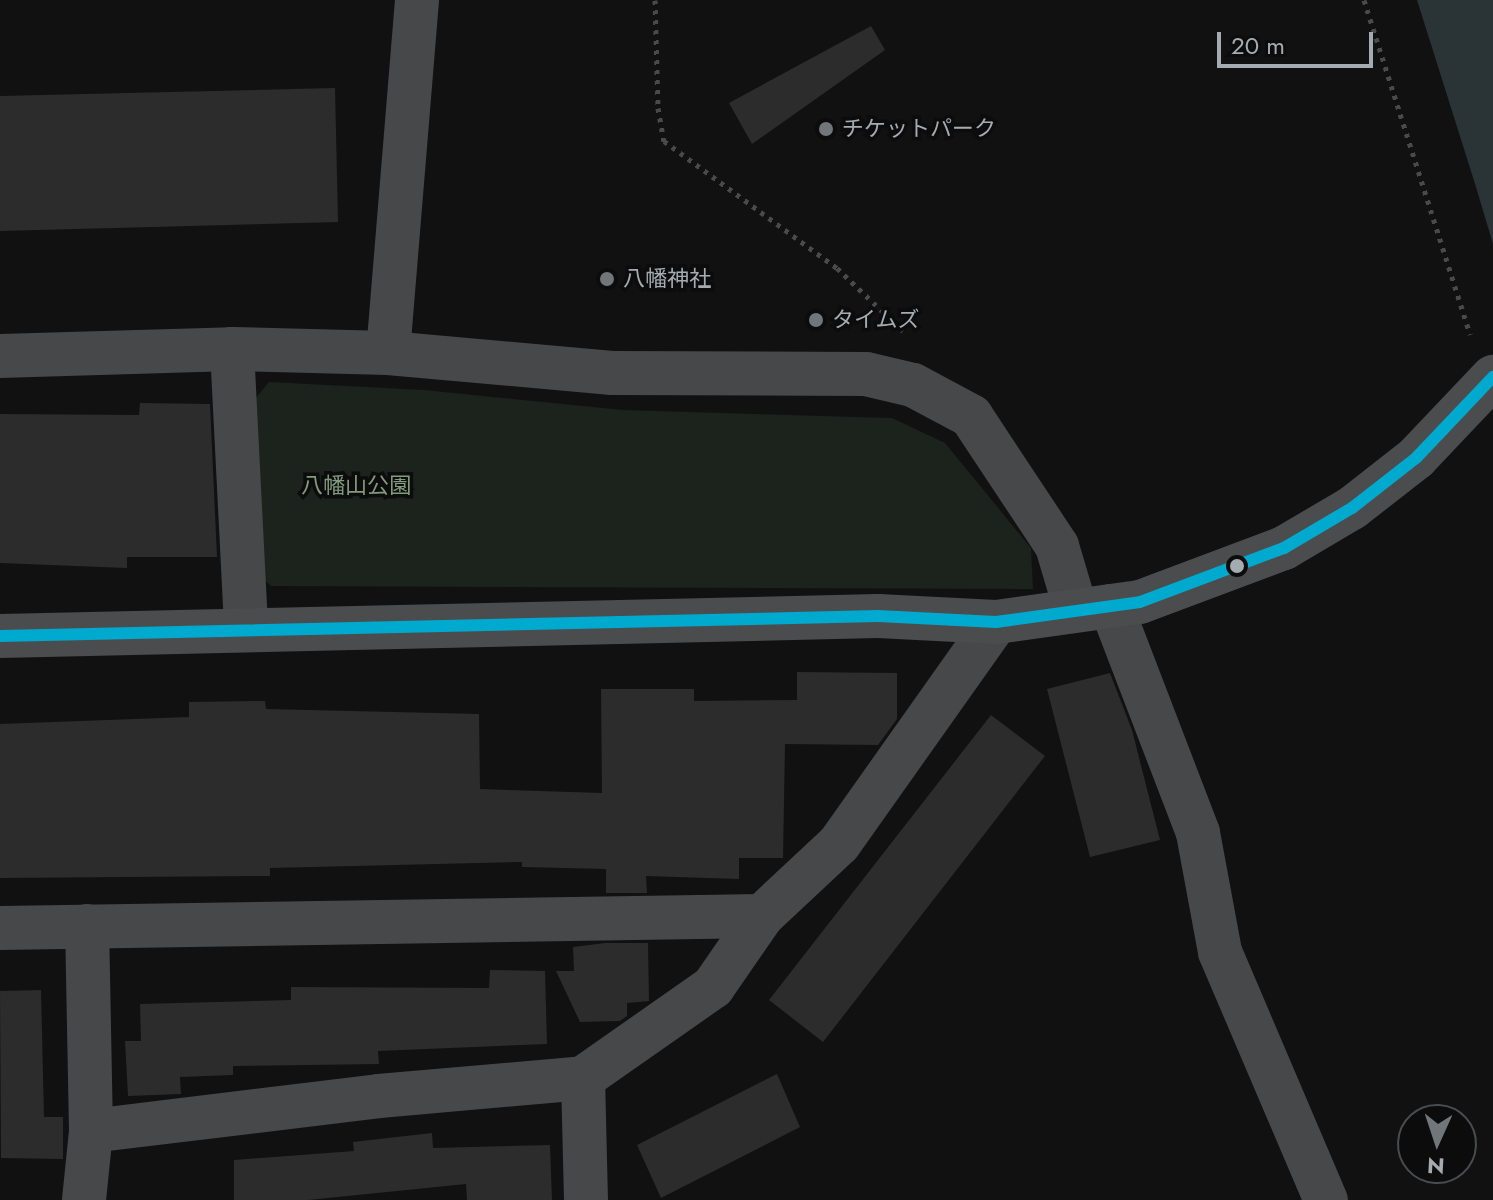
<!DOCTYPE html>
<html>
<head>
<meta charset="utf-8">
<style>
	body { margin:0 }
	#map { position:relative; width:1493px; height:1200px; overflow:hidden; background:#111112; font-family:Jost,"Noto Sans JP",sans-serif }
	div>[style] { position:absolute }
	.green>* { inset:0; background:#1c221c }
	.water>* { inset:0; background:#2a3336 }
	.building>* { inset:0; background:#2c2c2d }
	.path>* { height:5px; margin-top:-2.5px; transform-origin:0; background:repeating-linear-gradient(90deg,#484a4c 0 4px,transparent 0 10px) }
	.street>* { height:44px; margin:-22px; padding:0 22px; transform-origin:22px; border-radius:22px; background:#46484a }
	.secondary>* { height:44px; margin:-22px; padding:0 22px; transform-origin:22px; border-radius:22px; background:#4a4c4e }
	.bus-1>* { height:12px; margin:-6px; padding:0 6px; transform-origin:6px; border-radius:6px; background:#00a9ce }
	.dots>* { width:22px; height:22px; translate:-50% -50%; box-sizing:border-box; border:4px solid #0c0c0d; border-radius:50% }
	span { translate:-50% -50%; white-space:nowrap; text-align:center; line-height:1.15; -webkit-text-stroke:7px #0c0c0d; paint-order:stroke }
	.poi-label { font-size:22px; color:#a4acb2 }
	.left { translate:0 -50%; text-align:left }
	.park-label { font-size:22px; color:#829b7c }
	.north { position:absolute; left:1397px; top:1104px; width:80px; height:80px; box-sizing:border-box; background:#0c0c0d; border:2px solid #494c4f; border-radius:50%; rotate:183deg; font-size:22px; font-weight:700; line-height:32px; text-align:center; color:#a4acb2 }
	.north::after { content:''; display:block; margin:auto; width:28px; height:36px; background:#71767a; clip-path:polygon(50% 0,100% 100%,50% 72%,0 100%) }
	.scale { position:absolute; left:1217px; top:32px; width:156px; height:36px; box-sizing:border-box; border:4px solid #a4acb2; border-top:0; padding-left:10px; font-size:24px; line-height:28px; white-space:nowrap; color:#a4acb2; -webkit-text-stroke:6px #0c0c0d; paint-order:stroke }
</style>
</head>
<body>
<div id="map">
	<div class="green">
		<div style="clip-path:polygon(269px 382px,424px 390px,623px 410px,892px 418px,945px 443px,1031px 548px,1033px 589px,271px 586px,257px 572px,254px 400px)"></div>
	</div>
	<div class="water">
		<div style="clip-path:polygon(1417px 0,1493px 0,1493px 244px,1476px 187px)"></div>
	</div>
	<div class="building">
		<div style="clip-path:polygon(871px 26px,885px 50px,752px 144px,729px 103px)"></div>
		<div style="clip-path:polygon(335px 88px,338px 222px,0 231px,0 96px)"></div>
		<div style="clip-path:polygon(140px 403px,210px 404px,217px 557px,127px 557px,127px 568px,0 563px,0 414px,139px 415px)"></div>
		<div style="clip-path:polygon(797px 672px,897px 673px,897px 719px,878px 745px,785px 744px,783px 858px,739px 858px,739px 879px,646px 876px,647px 893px,606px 893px,606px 869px,522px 867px,522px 862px,270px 868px,270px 876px,0 878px,0 724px,189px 717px,189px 702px,265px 701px,266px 709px,479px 714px,480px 789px,602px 793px,601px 689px,694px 689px,694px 701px,797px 700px)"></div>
		<div style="clip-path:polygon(1110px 673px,1132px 730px,1160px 840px,1090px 857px,1047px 689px)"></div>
		<div style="clip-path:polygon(991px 715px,1045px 756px,823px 1042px,769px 1000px)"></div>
		<div style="clip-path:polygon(605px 943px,648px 943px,649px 1001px,627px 1003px,627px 1016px,620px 1021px,580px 1022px,556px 971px,574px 971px,573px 947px)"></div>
		<div style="clip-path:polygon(490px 970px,545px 971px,547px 1044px,378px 1051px,379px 1064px,233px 1066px,233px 1075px,180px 1077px,181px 1094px,128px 1096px,125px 1041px,141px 1041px,140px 1004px,291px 1000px,291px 987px,489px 988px)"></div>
		<div style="clip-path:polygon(41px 990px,44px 1117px,63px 1117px,63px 1159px,1px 1158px,0 991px)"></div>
		<div style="clip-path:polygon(777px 1074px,800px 1127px,661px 1198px,637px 1145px)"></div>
		<div style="clip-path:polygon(432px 1133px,433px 1148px,550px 1145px,552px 1200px,467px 1200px,466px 1184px,308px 1200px,234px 1200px,234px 1160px,354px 1151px,353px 1142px)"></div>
	</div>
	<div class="path">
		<div style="left:655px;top:0;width:108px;rotate:88.4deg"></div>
		<div style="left:658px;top:108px;width:34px;rotate:80deg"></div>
		<div style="left:664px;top:141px;width:215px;rotate:36.3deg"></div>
		<div style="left:837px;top:268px;width:91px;rotate:43.7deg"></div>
		<div style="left:1364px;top:0;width:351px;rotate:72.4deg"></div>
	</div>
	<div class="street">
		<div style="left:232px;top:349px;width:281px;rotate:87.1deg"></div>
		<div style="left:388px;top:353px;width:354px;rotate:-85.3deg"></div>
		<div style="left:0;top:356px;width:232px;rotate:-1.7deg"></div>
		<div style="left:232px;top:349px;width:156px;rotate:1.5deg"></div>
		<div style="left:388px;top:353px;width:225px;rotate:5.1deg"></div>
		<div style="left:612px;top:373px;width:254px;rotate:0.2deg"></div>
		<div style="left:866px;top:374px;width:48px;rotate:13.2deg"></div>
		<div style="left:913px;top:385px;width:66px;rotate:28.1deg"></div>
		<div style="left:971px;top:416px;width:156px;rotate:56.5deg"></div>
		<div style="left:1057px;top:546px;width:67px;rotate:73.5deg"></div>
		<div style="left:1111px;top:606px;width:243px;rotate:69deg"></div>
		<div style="left:1198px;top:833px;width:121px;rotate:79.5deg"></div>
		<div style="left:1220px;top:952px;width:270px;rotate:66.9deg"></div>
		<div style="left:0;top:928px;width:762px;rotate:-0.9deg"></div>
		<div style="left:91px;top:1131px;width:290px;rotate:-6.9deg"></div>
		<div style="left:379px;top:1096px;width:205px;rotate:-5deg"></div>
		<div style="left:84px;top:1200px;width:69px;rotate:-84.2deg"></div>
		<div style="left:91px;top:1131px;width:205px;rotate:-91.1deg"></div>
		<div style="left:586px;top:1200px;width:122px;rotate:-91.4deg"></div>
		<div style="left:583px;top:1078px;width:159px;rotate:-35deg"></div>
		<div style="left:713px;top:987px;width:86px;rotate:-55.4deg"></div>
		<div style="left:762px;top:916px;width:105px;rotate:-43.1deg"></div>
		<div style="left:839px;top:844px;width:272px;rotate:-54.7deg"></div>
	</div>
	<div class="secondary">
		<div style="left:0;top:636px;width:878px;rotate:-1.3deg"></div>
		<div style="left:878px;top:616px;width:118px;rotate:2.9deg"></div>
		<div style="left:996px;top:622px;width:145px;rotate:-7.9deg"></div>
		<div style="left:1140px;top:602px;width:154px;rotate:-20.6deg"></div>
		<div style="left:1284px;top:548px;width:79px;rotate:-30.5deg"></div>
		<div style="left:1352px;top:508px;width:81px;rotate:-38deg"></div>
		<div style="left:1416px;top:458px;width:112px;rotate:-46.5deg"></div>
	</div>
	<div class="bus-1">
		<div style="left:0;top:636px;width:878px;rotate:-1.3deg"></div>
		<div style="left:878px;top:616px;width:118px;rotate:2.9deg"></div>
		<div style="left:996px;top:622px;width:145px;rotate:-7.9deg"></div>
		<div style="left:1140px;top:602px;width:154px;rotate:-20.6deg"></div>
		<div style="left:1284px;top:548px;width:79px;rotate:-30.5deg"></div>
		<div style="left:1352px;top:508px;width:81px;rotate:-38deg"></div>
		<div style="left:1416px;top:458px;width:112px;rotate:-46.5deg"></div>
	</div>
	<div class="dots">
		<div style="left:826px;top:129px;background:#71767a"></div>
		<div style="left:607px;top:279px;background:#71767a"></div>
		<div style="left:816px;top:320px;background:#71767a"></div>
		<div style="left:1237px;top:566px;background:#a4acb2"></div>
	</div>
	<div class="poi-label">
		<span class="left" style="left:842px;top:129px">チケットパーク</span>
		<span class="left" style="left:623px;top:279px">八幡神社</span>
		<span class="left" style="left:832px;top:320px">タイムズ</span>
	</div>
	<div class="park-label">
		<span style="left:356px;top:486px">八幡山公園</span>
	</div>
	<div class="north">N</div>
	<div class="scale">20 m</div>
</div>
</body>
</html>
